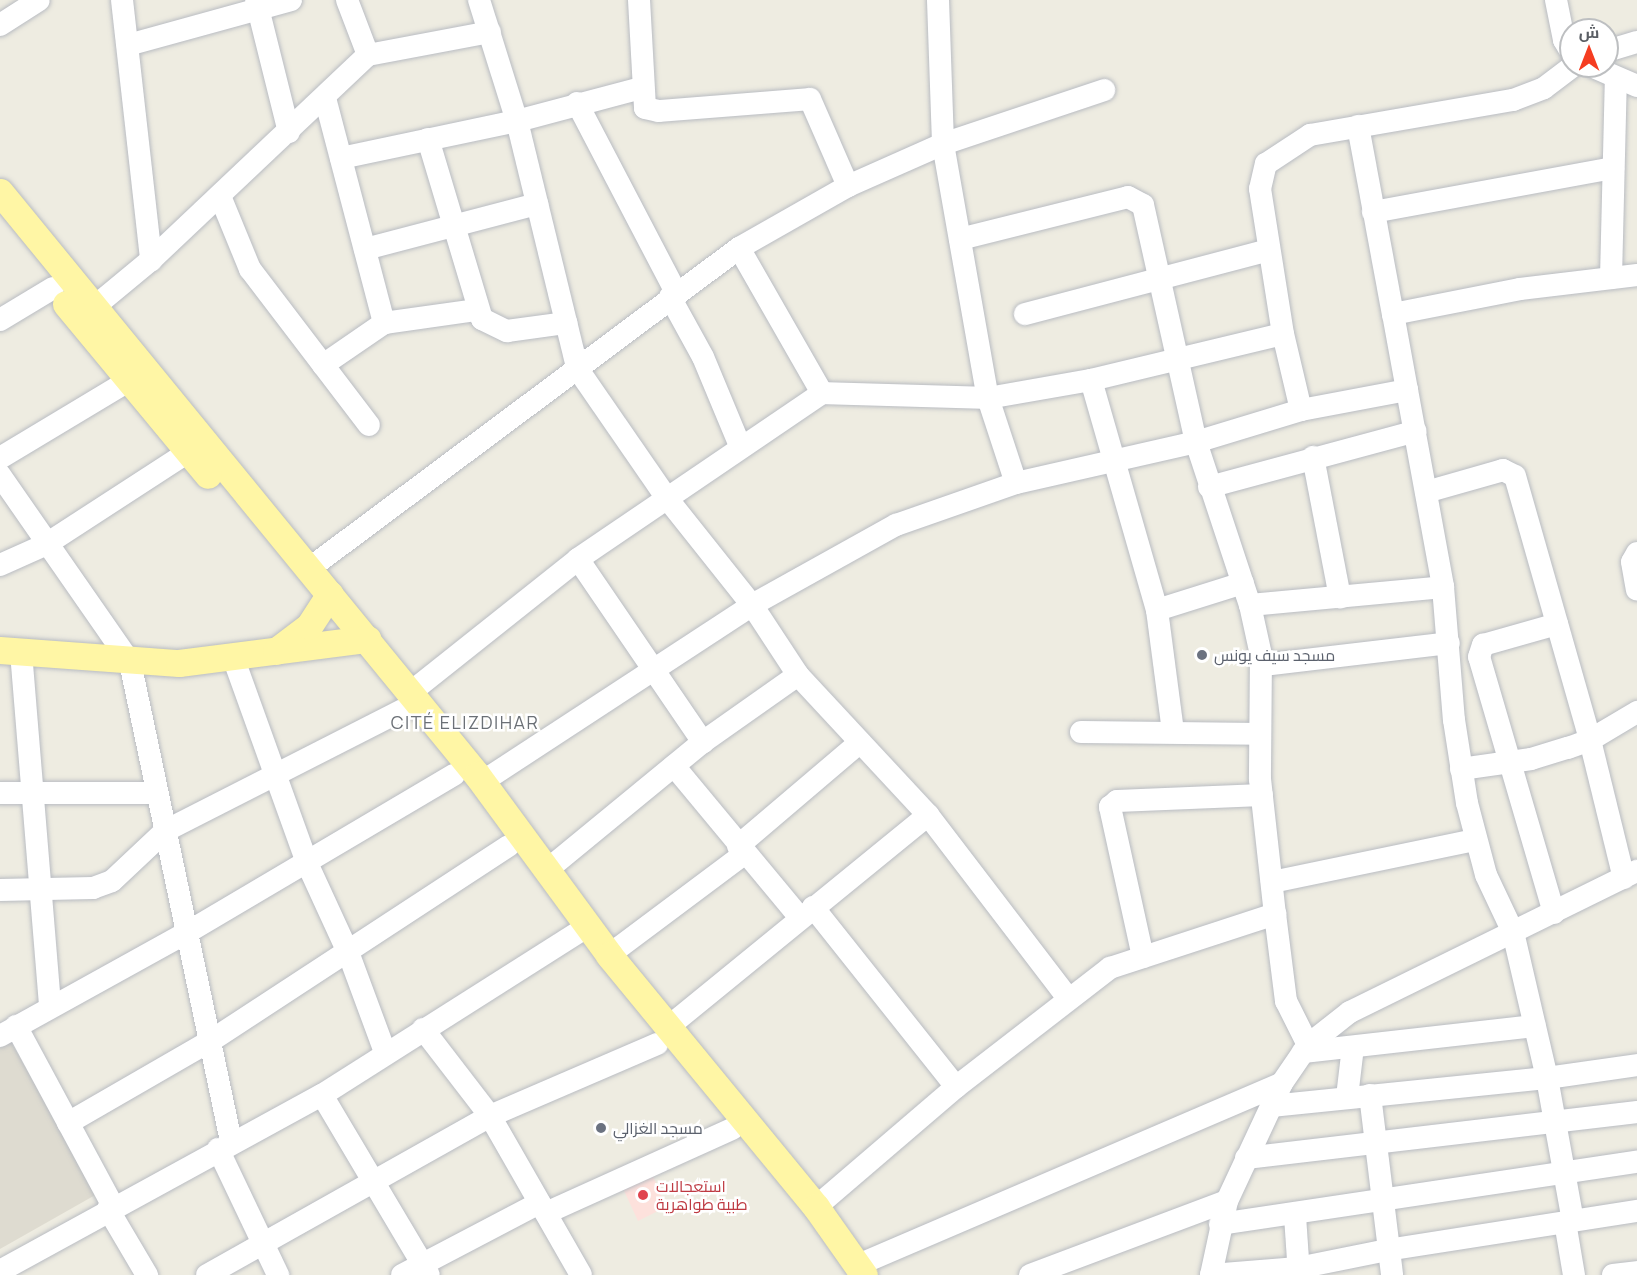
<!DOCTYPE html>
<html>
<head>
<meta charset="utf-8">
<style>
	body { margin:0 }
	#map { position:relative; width:1637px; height:1275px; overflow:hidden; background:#eeece1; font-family:Manrope,Cairo,sans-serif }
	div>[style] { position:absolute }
	.education>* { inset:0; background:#dedbd0 }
	.medical>* { inset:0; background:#fde1dc }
	.roads { filter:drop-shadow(0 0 2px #b9bcc2) drop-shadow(0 0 2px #b9bcc2) }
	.minor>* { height:22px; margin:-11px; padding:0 11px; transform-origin:11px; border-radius:11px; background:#fff }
	.major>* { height:27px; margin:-13.5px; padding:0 13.5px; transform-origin:13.5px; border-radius:13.5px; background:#fff6a5 }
	.dots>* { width:16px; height:16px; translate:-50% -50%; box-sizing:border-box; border:3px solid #fff; border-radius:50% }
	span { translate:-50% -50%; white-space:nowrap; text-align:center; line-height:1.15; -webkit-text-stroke:5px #fff; paint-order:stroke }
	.worship-label { font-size:16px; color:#5b616d }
	.left { translate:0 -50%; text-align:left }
	.health-label { font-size:16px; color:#be3a42 }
	.neighbourhood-label { font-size:18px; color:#6b7076; letter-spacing:1.5px }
	.north { position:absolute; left:1559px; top:18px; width:60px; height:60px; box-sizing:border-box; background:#fff; border:2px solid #bdbfc1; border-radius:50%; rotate:0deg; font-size:16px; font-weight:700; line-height:24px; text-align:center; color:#5a5e64 }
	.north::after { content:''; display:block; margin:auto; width:21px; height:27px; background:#f53d21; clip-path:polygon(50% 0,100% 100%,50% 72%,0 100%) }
</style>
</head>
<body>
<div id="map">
	<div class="education">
		<div style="clip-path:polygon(11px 1042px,97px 1194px,0 1249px,0 1048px)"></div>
	</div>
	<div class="medical">
		<div style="clip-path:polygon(650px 1169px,666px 1207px,638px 1221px,620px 1182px)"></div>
	</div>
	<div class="roads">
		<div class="minor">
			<div style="left:122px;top:0;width:262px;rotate:83.6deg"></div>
			<div style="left:256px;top:0;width:136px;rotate:76deg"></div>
			<div style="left:347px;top:0;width:59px;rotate:69.1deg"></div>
			<div style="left:479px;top:0;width:127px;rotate:72.6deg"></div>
			<div style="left:517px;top:121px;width:254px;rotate:76.3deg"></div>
			<div style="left:577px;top:368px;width:157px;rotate:55.4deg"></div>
			<div style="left:666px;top:497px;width:138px;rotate:51.5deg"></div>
			<div style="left:752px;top:605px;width:84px;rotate:56.7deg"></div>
			<div style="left:798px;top:675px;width:191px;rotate:47.1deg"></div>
			<div style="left:928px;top:815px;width:230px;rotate:52.6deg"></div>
			<div style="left:639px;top:0;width:108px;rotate:86.8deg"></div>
			<div style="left:645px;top:108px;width:14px;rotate:12deg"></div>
			<div style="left:659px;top:111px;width:151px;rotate:-4.5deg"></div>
			<div style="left:810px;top:99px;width:95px;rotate:66.4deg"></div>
			<div style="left:938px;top:0;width:144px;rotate:88deg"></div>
			<div style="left:943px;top:144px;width:258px;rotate:80deg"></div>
			<div style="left:988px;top:398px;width:105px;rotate:-9.9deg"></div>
			<div style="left:1091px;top:380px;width:197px;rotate:-13.5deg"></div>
			<div style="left:1556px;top:0;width:41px;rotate:78.7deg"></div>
			<div style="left:1564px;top:40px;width:14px;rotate:60deg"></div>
			<div style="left:0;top:25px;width:46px;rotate:-32.7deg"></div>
			<div style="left:128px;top:45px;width:169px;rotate:-15.4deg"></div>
			<div style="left:1607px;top:51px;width:31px;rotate:-17deg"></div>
			<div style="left:1591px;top:66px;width:50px;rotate:23.5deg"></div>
			<div style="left:325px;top:98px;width:233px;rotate:75.3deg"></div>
			<div style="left:384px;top:323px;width:94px;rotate:-8deg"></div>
			<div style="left:577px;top:103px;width:213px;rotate:62.4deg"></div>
			<div style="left:1358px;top:126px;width:191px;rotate:79.5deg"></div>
			<div style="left:428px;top:139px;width:188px;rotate:73.3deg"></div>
			<div style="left:482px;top:319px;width:28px;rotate:26deg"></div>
			<div style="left:507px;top:331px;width:60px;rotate:-7.7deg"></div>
			<div style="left:341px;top:158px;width:180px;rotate:-11.9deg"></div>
			<div style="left:517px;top:121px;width:128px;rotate:-14.9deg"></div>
			<div style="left:220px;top:196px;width:79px;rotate:67.7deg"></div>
			<div style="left:250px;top:269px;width:196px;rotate:52.7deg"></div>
			<div style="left:1373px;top:212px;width:244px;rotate:-10.4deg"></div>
			<div style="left:960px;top:239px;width:173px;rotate:-14deg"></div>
			<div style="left:1128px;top:197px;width:17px;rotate:28deg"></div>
			<div style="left:1143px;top:205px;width:243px;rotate:77.4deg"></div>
			<div style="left:1196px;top:442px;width:172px;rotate:71.7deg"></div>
			<div style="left:1250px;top:605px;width:51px;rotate:77.6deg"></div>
			<div style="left:1261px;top:655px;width:124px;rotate:90.5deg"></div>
			<div style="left:1260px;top:779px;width:136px;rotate:83.7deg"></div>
			<div style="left:1275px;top:914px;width:88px;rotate:82.8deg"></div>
			<div style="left:1286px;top:1001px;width:49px;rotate:63.4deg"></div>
			<div style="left:739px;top:248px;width:167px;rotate:60.2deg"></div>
			<div style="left:365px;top:249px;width:178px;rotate:-14.7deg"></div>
			<div style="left:1611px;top:278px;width:199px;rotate:-88.6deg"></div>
			<div style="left:670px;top:297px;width:68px;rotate:61.2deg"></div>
			<div style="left:703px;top:357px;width:96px;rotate:67.4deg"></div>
			<div style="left:1025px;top:314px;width:252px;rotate:-14.7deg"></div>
			<div style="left:82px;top:317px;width:89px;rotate:-39.6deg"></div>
			<div style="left:151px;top:260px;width:299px;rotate:-43.4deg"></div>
			<div style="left:368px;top:55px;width:124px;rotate:-10.7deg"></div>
			<div style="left:0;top:320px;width:62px;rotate:-31.1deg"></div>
			<div style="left:323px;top:365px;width:74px;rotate:-34.5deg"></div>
			<div style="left:1091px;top:380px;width:239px;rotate:74deg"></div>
			<div style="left:1157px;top:610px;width:122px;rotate:82.5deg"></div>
			<div style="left:1407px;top:390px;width:200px;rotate:79.6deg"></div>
			<div style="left:1443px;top:587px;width:133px;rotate:85.3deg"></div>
			<div style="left:1454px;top:720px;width:84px;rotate:81.1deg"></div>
			<div style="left:1467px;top:803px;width:74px;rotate:75.2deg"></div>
			<div style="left:1486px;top:875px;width:63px;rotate:64.7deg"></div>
			<div style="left:1513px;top:932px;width:150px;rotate:76.9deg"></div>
			<div style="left:1547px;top:1078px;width:145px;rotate:79.7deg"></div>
			<div style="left:1301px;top:410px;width:78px;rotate:-103.3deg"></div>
			<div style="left:1283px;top:334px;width:147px;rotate:-99deg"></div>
			<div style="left:1260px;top:189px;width:26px;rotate:-77deg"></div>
			<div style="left:1266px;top:164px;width:53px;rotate:-33.4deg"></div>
			<div style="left:1310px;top:135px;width:206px;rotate:-9.8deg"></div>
			<div style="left:1513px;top:100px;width:33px;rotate:-21deg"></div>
			<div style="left:1544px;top:88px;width:36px;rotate:-37deg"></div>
			<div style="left:1313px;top:457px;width:143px;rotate:79.1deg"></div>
			<div style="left:0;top:458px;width:149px;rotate:-31deg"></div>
			<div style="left:0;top:475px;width:228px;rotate:55.2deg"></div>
			<div style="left:130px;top:662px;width:491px;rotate:78.1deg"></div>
			<div style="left:1209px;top:487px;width:214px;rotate:-15.1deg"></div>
			<div style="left:1426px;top:492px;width:80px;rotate:-15.9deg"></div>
			<div style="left:1503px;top:470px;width:13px;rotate:27deg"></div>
			<div style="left:1515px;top:476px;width:274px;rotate:74.1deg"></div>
			<div style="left:1590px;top:740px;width:142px;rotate:76.2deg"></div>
			<div style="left:1637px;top:553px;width:10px;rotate:119deg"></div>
			<div style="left:1632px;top:562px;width:28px;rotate:80deg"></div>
			<div style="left:578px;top:559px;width:222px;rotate:55.7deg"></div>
			<div style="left:0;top:565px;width:49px;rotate:-24deg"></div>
			<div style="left:45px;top:545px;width:171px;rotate:-33deg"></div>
			<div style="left:310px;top:568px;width:535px;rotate:-36.72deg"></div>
			<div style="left:739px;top:248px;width:125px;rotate:-29.6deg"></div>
			<div style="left:848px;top:186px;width:104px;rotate:-23.9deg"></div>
			<div style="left:943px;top:144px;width:170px;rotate:-18.5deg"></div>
			<div style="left:1250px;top:605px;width:194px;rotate:-5.3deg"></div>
			<div style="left:1157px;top:610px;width:90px;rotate:-17.4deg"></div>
			<div style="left:21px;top:652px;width:355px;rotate:85.3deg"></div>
			<div style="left:233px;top:657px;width:219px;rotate:70.2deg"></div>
			<div style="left:307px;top:863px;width:98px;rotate:65.3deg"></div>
			<div style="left:348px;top:952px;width:107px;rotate:69.7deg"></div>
			<div style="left:1263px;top:665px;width:187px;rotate:-6.7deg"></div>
			<div style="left:411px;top:692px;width:213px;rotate:-38.5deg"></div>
			<div style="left:578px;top:559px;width:295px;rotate:-34.2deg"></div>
			<div style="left:822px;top:393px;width:166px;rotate:1.7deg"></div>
			<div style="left:988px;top:398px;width:89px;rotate:71.8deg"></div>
			<div style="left:1081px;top:732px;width:179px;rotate:0.6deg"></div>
			<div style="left:674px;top:766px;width:197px;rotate:50.3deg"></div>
			<div style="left:1461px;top:769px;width:71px;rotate:-8.1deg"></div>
			<div style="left:1531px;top:759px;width:39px;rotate:-17deg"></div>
			<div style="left:1568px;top:748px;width:23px;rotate:-20deg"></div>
			<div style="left:1590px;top:740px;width:55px;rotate:-30.8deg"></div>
			<div style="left:482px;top:782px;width:323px;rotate:-33.2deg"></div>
			<div style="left:752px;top:605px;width:165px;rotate:-29.1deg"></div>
			<div style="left:896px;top:525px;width:127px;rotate:-19.3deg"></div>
			<div style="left:1016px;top:483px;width:185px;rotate:-12.8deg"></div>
			<div style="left:1196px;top:442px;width:110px;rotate:-16.9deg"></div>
			<div style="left:1301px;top:410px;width:108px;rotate:-10.7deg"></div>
			<div style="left:1407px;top:390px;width:77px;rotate:-100.4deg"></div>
			<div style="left:1393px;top:314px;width:129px;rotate:-11.1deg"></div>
			<div style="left:1520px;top:289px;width:118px;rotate:-6.8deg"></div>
			<div style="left:0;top:793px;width:155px"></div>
			<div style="left:738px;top:846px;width:160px;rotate:-40.4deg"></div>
			<div style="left:547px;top:870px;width:202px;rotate:-39.4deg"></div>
			<div style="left:703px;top:742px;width:116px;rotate:-35.2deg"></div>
			<div style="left:1272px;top:882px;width:207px;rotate:-11.7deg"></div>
			<div style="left:0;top:890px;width:93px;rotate:-1.2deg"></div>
			<div style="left:93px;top:888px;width:20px;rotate:-20deg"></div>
			<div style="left:112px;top:881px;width:73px;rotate:-43.3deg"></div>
			<div style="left:165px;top:831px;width:266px;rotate:-27deg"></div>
			<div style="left:813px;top:907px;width:230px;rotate:51.5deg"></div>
			<div style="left:1554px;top:913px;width:267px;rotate:-106.3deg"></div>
			<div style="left:1479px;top:657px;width:13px;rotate:-72deg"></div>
			<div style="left:1483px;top:645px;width:77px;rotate:-15.8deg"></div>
			<div style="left:609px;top:955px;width:169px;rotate:-36.8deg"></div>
			<div style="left:1143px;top:957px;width:154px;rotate:-102.4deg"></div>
			<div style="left:1110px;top:807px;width:9px;rotate:-41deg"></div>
			<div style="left:1117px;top:801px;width:145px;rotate:-2.4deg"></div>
			<div style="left:16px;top:1026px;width:204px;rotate:61.7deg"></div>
			<div style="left:667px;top:1028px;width:337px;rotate:-39.2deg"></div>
			<div style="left:423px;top:1029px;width:110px;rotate:52.4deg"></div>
			<div style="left:490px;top:1116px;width:183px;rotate:60.2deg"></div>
			<div style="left:0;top:1036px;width:215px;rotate:-29deg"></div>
			<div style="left:188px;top:932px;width:309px;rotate:-30.6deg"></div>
			<div style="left:1303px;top:1052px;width:233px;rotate:-6.4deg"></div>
			<div style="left:322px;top:1095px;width:209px;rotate:59.3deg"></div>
			<div style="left:1370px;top:1095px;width:181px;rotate:83deg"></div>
			<div style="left:1347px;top:1097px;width:50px;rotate:-83.2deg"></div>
			<div style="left:1271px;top:1106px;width:277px;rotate:-5.8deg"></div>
			<div style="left:1547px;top:1078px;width:91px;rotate:-8.2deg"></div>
			<div style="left:68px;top:1123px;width:166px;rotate:-30deg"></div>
			<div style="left:212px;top:1040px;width:354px;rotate:-33.2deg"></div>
			<div style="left:218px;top:1149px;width:140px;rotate:64.5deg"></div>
			<div style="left:1246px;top:1158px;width:394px;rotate:-6.7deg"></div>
			<div style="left:816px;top:1207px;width:184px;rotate:-40.6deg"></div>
			<div style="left:956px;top:1087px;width:195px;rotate:-37.7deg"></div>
			<div style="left:1110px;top:968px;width:174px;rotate:-18.1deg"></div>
			<div style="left:108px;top:1209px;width:77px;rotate:59.4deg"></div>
			<div style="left:546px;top:1213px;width:204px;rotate:-24.3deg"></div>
			<div style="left:1295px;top:1216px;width:59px;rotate:86.1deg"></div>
			<div style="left:1565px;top:1222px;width:54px;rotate:80.4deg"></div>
			<div style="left:1220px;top:1224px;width:422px;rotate:-8.5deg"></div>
			<div style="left:858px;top:1265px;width:461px;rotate:-23.2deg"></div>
			<div style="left:0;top:1271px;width:367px;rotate:-28.7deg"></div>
			<div style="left:322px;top:1095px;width:315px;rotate:-32.4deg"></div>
			<div style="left:207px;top:1275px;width:325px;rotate:-29.3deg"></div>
			<div style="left:490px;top:1116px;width:182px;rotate:-23.3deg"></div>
			<div style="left:402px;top:1275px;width:155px;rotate:-27.7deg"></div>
			<div style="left:1030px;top:1275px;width:210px;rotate:-20.6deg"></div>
			<div style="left:1211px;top:1275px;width:76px;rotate:-77.8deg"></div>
			<div style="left:1227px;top:1201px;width:130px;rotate:-65deg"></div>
			<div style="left:1282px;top:1083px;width:46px;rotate:-55.6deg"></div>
			<div style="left:1308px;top:1045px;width:53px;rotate:-38.2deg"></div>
			<div style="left:1350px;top:1012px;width:320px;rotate:-26.2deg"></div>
			<div style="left:1211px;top:1275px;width:87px;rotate:-4.6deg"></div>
			<div style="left:1298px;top:1268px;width:91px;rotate:-11.4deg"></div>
			<div style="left:1387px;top:1250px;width:253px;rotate:-8.9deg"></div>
			<div style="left:1613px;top:1275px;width:24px;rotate:-7deg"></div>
		</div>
		<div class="major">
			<div style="left:0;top:192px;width:753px;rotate:50.71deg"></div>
			<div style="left:477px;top:775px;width:223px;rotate:53.7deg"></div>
			<div style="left:609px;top:955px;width:326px;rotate:50.6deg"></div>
			<div style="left:816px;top:1207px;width:83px;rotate:54.8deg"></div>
			<div style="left:66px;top:304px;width:222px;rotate:50.3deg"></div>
			<div style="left:0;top:650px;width:179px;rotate:4.2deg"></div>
			<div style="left:179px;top:663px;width:190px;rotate:-7.3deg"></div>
			<div style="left:276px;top:651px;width:41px;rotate:-37.1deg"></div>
			<div style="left:309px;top:626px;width:38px;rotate:-57deg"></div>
		</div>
	</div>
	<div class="dots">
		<div style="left:1202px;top:655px;background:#6b7280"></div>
		<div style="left:601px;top:1128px;background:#6b7280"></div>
		<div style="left:643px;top:1195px;background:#e0444e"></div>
	</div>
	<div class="worship-label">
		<span class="left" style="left:1214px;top:655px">مسجد سيف يونس</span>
		<span class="left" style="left:613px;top:1128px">مسجد الغزالي</span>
	</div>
	<div class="health-label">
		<span class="left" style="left:656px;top:1195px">استعجالات<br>طبية طواهرية</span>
	</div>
	<div class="neighbourhood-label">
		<span style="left:465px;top:722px">CITÉ ELIZDIHAR</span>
	</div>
	<div class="north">ش</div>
</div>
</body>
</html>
